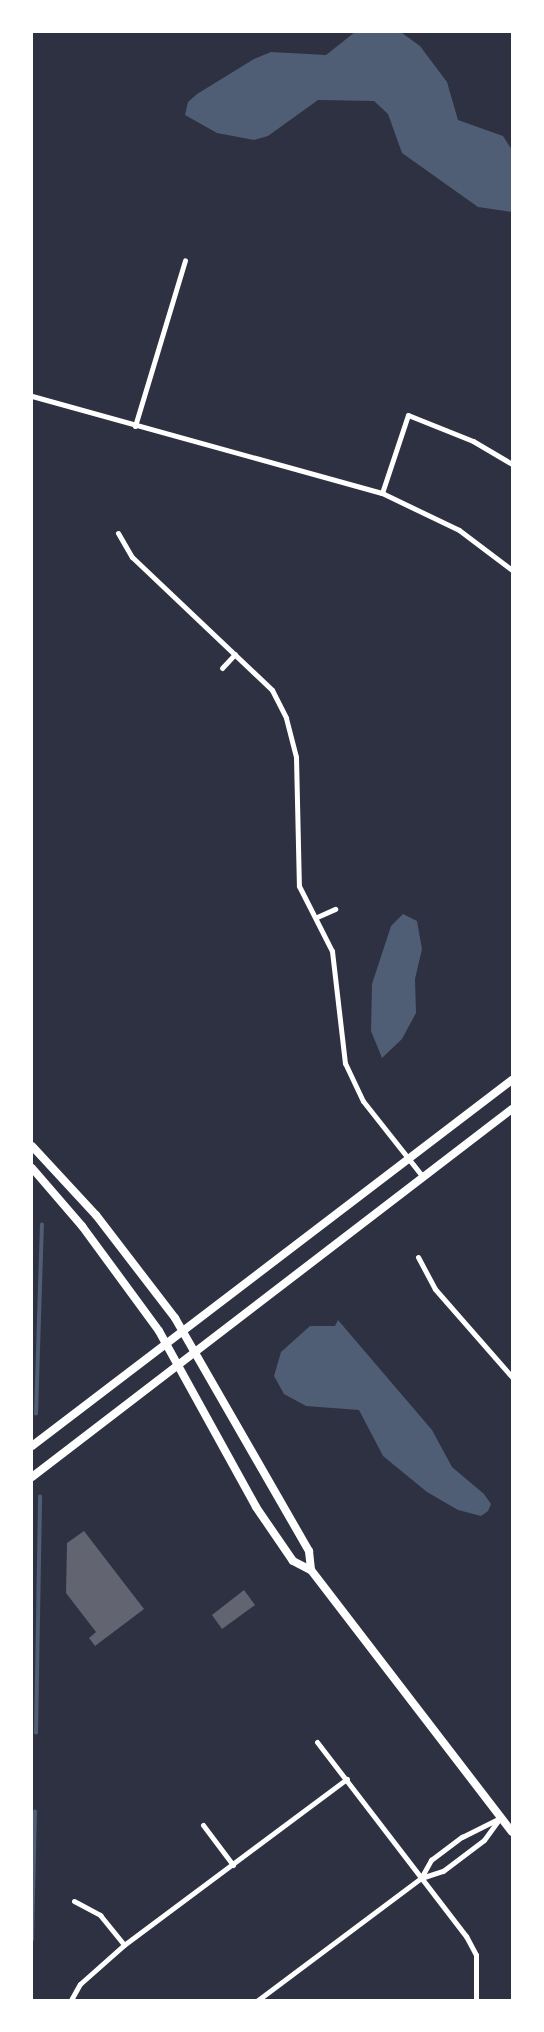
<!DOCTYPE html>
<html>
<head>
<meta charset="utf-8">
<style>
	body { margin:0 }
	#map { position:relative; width:544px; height:2032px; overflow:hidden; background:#2d3142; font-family:"Asap Condensed",sans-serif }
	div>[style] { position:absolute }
	.water>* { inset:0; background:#4f5d75 }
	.stream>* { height:3.5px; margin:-1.75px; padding:0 1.75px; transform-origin:1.75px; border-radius:1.75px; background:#4f5d75 }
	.building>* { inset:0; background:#626471 }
	.minor>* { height:5px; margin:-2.5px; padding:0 2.5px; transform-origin:2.5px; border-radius:2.5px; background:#fff }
	.secondary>* { height:8px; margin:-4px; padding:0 4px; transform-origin:4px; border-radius:4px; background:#fff }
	span { translate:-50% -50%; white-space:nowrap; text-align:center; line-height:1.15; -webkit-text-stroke:6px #fff; paint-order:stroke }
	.frame { position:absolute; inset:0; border:33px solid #fff; pointer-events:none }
</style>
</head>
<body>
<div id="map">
	<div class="water">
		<div style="clip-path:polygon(355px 32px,402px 33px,420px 46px,447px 82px,458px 120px,503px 136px,512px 150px,512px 212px,478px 207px,402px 153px,388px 114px,374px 101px,318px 100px,268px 136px,254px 140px,217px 133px,185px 115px,188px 102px,197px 94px,254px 59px,271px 52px,326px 55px)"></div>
		<div style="clip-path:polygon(403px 914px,417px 921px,422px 949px,415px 979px,416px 1013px,402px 1039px,382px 1058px,371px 1031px,372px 984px,391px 926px)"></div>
		<div style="clip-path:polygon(338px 1320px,432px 1430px,452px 1467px,484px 1494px,491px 1504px,488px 1511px,481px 1516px,458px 1510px,427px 1492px,383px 1456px,359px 1410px,306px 1406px,284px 1394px,274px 1376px,281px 1352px,310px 1326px,335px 1326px)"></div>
	</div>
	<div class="stream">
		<div style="left:36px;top:1414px;width:189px;rotate:-88.2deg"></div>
		<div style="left:36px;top:1733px;width:236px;rotate:-89deg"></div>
		<div style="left:32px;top:1940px;width:128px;rotate:-88.7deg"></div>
	</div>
	<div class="building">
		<div style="clip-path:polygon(84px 1531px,144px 1609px,95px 1646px,89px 1638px,96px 1632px,66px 1593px,67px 1543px)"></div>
		<div style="clip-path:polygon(244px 1590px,255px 1605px,222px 1629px,212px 1615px)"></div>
	</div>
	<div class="minor">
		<div style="left:32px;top:396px;width:363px;rotate:15.5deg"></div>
		<div style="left:382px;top:493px;width:85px;rotate:25.7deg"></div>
		<div style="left:459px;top:530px;width:66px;rotate:37deg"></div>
		<div style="left:135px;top:426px;width:173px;rotate:-73.2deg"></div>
		<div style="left:382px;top:493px;width:82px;rotate:-71.6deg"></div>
		<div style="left:408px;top:415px;width:70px;rotate:21.8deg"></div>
		<div style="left:473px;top:441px;width:45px;rotate:30.5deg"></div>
		<div style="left:118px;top:533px;width:28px;rotate:60deg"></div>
		<div style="left:132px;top:557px;width:193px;rotate:43.5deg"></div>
		<div style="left:272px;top:690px;width:31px;rotate:63deg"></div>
		<div style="left:286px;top:718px;width:40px;rotate:75.6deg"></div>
		<div style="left:296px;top:757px;width:129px;rotate:88.7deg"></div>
		<div style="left:299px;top:886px;width:73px;rotate:63.1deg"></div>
		<div style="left:332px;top:951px;width:113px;rotate:83.4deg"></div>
		<div style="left:345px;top:1063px;width:42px;rotate:64.7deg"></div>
		<div style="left:363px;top:1101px;width:97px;rotate:51.7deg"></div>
		<div style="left:222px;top:668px;width:19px;rotate:-47deg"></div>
		<div style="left:317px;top:917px;width:20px;rotate:-24deg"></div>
		<div style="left:418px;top:1257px;width:36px;rotate:62deg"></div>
		<div style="left:435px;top:1289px;width:117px;rotate:48.8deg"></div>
		<div style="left:317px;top:1742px;width:245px;rotate:52.5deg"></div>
		<div style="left:466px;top:1936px;width:21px;rotate:62deg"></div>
		<div style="left:476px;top:1955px;width:45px;rotate:90deg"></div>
		<div style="left:203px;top:1825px;width:50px;rotate:53.1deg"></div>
		<div style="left:421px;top:1878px;width:21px;rotate:-61deg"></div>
		<div style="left:431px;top:1860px;width:39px;rotate:-37deg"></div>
		<div style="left:462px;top:1837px;width:42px;rotate:-26.6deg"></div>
		<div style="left:74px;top:1901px;width:30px;rotate:28deg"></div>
		<div style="left:100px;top:1915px;width:38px;rotate:51deg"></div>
		<div style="left:71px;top:2000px;width:18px;rotate:-61deg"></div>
		<div style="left:80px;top:1984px;width:59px;rotate:-41.6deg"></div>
		<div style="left:124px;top:1945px;width:278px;rotate:-36.7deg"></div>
		<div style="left:258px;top:2000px;width:204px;rotate:-36.8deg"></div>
		<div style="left:421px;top:1878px;width:23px;rotate:-18deg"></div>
		<div style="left:443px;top:1871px;width:51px;rotate:-37.1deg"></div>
		<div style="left:484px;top:1840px;width:29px;rotate:-54deg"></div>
	</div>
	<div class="secondary">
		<div style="left:32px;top:1146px;width:94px;rotate:47.2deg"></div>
		<div style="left:96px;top:1215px;width:130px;rotate:52.5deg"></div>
		<div style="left:175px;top:1318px;width:269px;rotate:60.1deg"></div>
		<div style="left:309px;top:1551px;width:19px;rotate:84deg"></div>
		<div style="left:32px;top:1168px;width:77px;rotate:49.2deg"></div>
		<div style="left:82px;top:1226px;width:130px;rotate:53.7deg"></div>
		<div style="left:159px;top:1331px;width:201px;rotate:61.1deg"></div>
		<div style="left:256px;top:1507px;width:65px;rotate:55.6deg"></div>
		<div style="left:293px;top:1561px;width:20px;rotate:27deg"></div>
		<div style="left:311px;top:1570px;width:330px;rotate:52.5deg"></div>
		<div style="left:32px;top:1446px;width:604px;rotate:-37.33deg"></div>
		<div style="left:32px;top:1477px;width:605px;rotate:-37.48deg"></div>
	</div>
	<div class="frame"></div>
</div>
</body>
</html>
